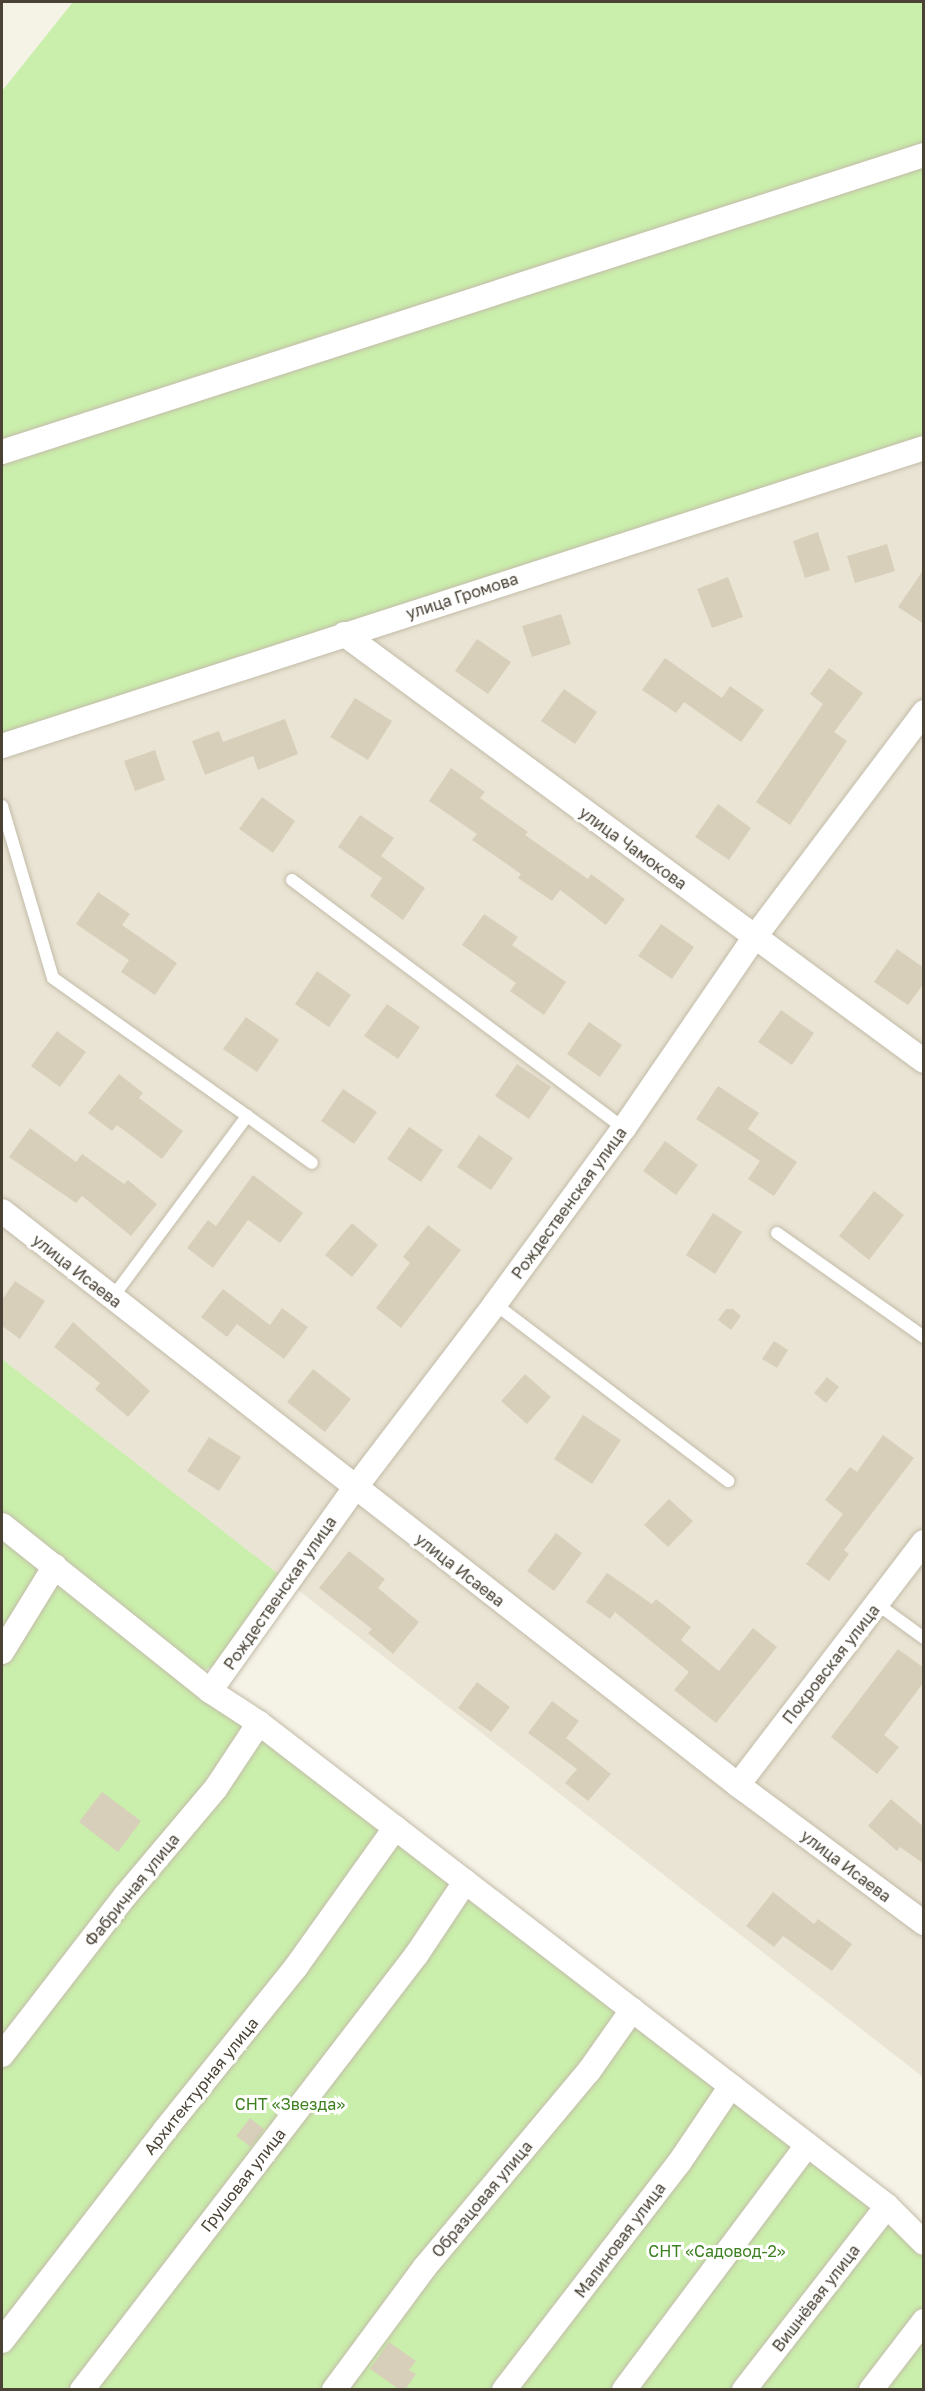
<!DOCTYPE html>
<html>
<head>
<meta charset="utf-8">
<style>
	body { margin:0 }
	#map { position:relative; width:925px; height:2391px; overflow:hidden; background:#f5f2e6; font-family:"Golos Text",sans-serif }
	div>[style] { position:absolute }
	.residential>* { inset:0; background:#eae4d4 }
	.green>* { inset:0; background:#caeeab }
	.building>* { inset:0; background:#d8cfba }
	.roads { filter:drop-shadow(0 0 2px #c2bba8) drop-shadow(0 0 2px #c2bba8) }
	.service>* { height:12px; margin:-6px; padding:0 6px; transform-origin:6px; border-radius:6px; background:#fff }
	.minor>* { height:24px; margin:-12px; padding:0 12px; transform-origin:12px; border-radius:12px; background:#fff }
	span { translate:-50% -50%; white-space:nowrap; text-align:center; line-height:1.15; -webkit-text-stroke:6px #fff; paint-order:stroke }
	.street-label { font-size:16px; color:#494235 }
	.park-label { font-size:16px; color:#3e8121 }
	.frame { position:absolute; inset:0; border:3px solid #494235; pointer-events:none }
</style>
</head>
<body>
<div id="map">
	<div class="residential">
		<div style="clip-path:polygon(923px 453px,923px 2077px,2px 1359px,2px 759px)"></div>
	</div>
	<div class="green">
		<div style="clip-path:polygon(73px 2px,923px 2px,923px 453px,2px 759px,2px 91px)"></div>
		<div style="clip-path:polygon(2px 1359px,286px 1580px,220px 1664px,194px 1673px,923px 2237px,923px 2389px,2px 2389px)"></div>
	</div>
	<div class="building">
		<div style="clip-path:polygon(818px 532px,830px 570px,805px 578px,793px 541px)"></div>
		<div style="clip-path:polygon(887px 544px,895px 571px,855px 583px,847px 556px)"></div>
		<div style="clip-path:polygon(924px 569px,924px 624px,898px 607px)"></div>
		<div style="clip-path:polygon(728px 577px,743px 617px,712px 628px,697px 589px)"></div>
		<div style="clip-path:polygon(561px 614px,571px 644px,532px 657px,522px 626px)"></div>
		<div style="clip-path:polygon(477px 639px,511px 662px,488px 694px,455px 671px)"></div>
		<div style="clip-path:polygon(665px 658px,722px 698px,730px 686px,764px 710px,741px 742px,684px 702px,676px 713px,642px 690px)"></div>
		<div style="clip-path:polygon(829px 668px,863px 693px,834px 732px,847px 741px,790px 825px,756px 802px,823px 704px,810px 694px)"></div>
		<div style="clip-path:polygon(564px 689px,597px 712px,575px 744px,541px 721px)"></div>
		<div style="clip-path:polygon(355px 698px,392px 721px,368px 760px,330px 737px)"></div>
		<div style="clip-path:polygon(285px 719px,298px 754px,258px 770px,253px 756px,205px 775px,192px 741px,219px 731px,223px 742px)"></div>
		<div style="clip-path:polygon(155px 750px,165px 780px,135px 791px,124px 761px)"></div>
		<div style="clip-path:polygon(451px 768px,485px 792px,480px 798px,528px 832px,525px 835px,588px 879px,591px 874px,625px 899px,606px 925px,560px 890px,552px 901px,518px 878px,521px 874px,472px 840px,477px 834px,429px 801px)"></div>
		<div style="clip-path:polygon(262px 797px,295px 821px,273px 853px,239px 829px)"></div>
		<div style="clip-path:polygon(718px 804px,751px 828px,729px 860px,695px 837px)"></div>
		<div style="clip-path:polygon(360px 815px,394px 838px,381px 856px,425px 888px,403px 920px,370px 896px,382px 878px,338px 847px)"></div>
		<div style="clip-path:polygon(98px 892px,130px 914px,122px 925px,177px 963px,155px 995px,121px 972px,129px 960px,76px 924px)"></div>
		<div style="clip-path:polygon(484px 914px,518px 937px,512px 945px,566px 982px,544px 1015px,510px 991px,516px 983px,462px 945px)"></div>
		<div style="clip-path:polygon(661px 924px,694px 947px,672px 979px,638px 956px)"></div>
		<div style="clip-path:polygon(897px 949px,924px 968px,924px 983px,908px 1005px,874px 982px)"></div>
		<div style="clip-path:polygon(317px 971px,351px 995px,329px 1027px,295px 1004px)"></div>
		<div style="clip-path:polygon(387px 1004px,420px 1027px,398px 1059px,364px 1036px)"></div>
		<div style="clip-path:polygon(781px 1010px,814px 1033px,792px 1065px,758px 1042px)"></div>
		<div style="clip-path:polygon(246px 1017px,279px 1040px,257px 1072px,223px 1049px)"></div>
		<div style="clip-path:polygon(589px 1022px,622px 1045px,600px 1077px,567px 1054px)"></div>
		<div style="clip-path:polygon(57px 1031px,86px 1052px,60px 1087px,31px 1066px)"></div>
		<div style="clip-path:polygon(517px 1064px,551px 1087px,529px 1119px,495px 1096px)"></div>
		<div style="clip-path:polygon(119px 1074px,143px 1093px,139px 1098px,183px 1131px,162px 1159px,117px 1125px,112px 1131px,88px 1113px)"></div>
		<div style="clip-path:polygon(718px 1086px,759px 1113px,748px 1129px,797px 1162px,774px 1196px,748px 1179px,760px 1161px,696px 1119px)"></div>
		<div style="clip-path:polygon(343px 1089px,377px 1112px,354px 1144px,321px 1121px)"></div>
		<div style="clip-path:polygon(409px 1127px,443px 1150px,421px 1182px,387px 1159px)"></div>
		<div style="clip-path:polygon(30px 1128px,76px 1162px,82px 1154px,124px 1184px,128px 1180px,157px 1204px,131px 1236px,82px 1196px,76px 1203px,9px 1157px)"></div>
		<div style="clip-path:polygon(479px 1135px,513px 1158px,491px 1190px,457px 1167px)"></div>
		<div style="clip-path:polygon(665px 1141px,698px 1165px,676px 1195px,643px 1171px)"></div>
		<div style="clip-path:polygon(253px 1175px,303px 1213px,280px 1243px,248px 1220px,213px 1268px,187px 1248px,208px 1220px,216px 1226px)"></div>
		<div style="clip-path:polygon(874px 1191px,904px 1215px,869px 1260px,839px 1236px)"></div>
		<div style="clip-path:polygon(713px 1213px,742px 1232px,715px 1274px,686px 1255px)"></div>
		<div style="clip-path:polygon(352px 1223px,378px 1245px,352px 1277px,325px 1255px)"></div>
		<div style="clip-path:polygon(428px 1225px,461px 1250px,401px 1328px,376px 1308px,410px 1263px,403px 1257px)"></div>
		<div style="clip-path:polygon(15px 1281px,45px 1301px,20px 1339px,2px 1326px,2px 1300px)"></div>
		<div style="clip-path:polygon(223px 1289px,270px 1325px,282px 1308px,308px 1327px,284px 1359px,237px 1324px,227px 1337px,201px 1317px)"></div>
		<div style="clip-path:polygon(726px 1309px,733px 1309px,741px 1316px,731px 1330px,718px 1320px)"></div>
		<div style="clip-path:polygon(73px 1322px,150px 1391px,128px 1417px,95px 1389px,100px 1383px,54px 1347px)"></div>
		<div style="clip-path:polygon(774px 1341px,788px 1350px,777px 1368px,762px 1359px)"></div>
		<div style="clip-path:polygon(313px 1369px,351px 1399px,325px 1432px,287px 1402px)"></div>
		<div style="clip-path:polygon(525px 1374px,551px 1397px,527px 1424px,501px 1401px)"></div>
		<div style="clip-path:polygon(827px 1377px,839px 1387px,826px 1403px,814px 1393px)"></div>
		<div style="clip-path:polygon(583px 1415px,621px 1440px,592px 1484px,554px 1459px)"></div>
		<div style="clip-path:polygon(883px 1435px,914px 1458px,844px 1550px,849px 1554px,829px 1581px,806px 1564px,843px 1514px,825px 1500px,850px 1467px,857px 1472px)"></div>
		<div style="clip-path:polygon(209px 1437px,241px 1457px,219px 1491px,187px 1471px)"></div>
		<div style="clip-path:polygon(669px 1499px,693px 1521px,668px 1547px,644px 1525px)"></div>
		<div style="clip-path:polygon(556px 1533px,582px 1553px,554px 1591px,527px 1571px)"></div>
		<div style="clip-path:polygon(349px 1551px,385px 1579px,378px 1588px,419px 1622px,393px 1654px,368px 1633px,372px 1629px,319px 1588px)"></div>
		<div style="clip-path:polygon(607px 1573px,652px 1604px,656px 1599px,691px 1627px,681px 1640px,719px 1671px,753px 1628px,777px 1647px,716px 1723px,674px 1690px,689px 1672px,615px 1612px,610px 1619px,586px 1602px)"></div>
		<div style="clip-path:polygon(898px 1649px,924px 1668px,924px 1682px,884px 1735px,899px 1747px,877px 1774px,831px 1737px)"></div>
		<div style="clip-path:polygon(477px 1682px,510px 1707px,491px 1732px,458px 1708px)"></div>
		<div style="clip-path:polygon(552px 1701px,579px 1721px,566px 1738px,611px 1774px,588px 1801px,565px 1783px,577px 1769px,528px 1733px)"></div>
		<div style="clip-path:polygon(102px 1792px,141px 1821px,118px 1852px,79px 1822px)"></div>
		<div style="clip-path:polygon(891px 1799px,924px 1827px,924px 1864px,900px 1847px,897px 1851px,868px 1826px)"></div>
		<div style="clip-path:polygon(773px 1892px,814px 1924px,818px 1919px,852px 1944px,832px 1971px,783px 1936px,774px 1947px,746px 1926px)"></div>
		<div style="clip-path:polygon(250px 2118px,264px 2129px,251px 2147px,236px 2136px)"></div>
		<div style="clip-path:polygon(389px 2342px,416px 2361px,409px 2370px,416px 2374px,405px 2390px,400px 2390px,370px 2369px)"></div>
	</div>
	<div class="roads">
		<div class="service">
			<div style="left:2px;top:806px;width:179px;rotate:73.5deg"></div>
			<div style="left:53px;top:978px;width:238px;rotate:35.4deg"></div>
			<div style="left:292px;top:880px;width:414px;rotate:36.8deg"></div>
			<div style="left:777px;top:1233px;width:180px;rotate:35.3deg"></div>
			<div style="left:112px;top:1298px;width:227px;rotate:-53.4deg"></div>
			<div style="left:247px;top:1116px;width:80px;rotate:35.9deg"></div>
			<div style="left:495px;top:1304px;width:293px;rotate:37.2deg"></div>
			<div style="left:877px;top:1604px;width:58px;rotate:35.9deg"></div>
		</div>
		<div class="minor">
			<div style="left:2px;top:452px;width:969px;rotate:-17.86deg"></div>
			<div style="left:344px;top:634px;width:720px;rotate:36.36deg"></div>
			<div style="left:2px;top:746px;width:969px;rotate:-17.91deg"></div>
			<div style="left:2px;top:1211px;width:933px;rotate:37.95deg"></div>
			<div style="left:738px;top:1785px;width:232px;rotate:36.6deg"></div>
			<div style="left:2px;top:1525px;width:266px;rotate:38.6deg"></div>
			<div style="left:210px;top:1691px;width:59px;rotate:33.1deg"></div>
			<div style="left:259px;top:1723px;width:792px;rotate:37.56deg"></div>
			<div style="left:887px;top:2206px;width:52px;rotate:45deg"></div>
			<div style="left:2px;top:1652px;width:101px;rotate:-58.4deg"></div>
			<div style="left:210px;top:1691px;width:249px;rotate:-54.5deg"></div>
			<div style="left:355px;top:1488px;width:231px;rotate:-52.7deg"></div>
			<div style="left:495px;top:1304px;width:218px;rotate:-53.8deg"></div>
			<div style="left:624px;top:1128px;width:230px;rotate:-55.6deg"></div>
			<div style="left:754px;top:938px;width:283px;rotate:-53deg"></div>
			<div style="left:738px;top:1785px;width:306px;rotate:-52.6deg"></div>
			<div style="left:2px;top:2055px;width:201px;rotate:-52.3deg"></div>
			<div style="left:125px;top:1896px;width:141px;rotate:-49.9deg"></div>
			<div style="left:216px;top:1788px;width:78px;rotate:-56.5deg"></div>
			<div style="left:2px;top:2341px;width:267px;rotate:-52.3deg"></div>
			<div style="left:165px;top:2130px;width:209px;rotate:-51.2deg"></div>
			<div style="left:296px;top:1967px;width:171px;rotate:-54.5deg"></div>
			<div style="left:82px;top:2390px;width:550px;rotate:-52.46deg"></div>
			<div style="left:417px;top:1954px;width:87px;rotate:-56.3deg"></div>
			<div style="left:334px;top:2390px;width:153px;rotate:-53.5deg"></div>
			<div style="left:425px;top:2267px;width:256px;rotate:-50.1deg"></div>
			<div style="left:589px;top:2071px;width:75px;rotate:-54.8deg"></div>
			<div style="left:504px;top:2390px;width:287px;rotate:-52.4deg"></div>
			<div style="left:679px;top:2163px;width:93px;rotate:-56deg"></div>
			<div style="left:624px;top:2390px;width:306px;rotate:-53.2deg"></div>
			<div style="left:744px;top:2390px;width:233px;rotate:-52.1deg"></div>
			<div style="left:871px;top:2390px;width:87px;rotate:-52.5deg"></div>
		</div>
	</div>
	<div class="street-label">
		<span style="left:462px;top:596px;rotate:-18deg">улица Громова</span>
		<span style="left:633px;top:848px;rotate:36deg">улица Чамокова</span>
		<span style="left:569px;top:1203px;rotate:-54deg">Рождественская улица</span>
		<span style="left:77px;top:1271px;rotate:38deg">улица Исаева</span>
		<span style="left:460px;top:1570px;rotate:38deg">улица Исаева</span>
		<span style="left:280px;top:1593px;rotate:-55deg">Рождественская улица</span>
		<span style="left:831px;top:1664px;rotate:-52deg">Покровская улица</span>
		<span style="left:846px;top:1866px;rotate:37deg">улица Исаева</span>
		<span style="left:132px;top:1890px;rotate:-51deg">Фабричная улица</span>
		<span style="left:201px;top:2086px;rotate:-51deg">Архитектурная улица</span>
		<span style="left:243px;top:2180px;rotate:-52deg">Грушовая улица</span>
		<span style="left:482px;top:2199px;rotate:-50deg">Образцовая улица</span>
		<span style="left:620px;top:2240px;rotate:-53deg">Малиновая улица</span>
		<span style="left:816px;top:2298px;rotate:-52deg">Вишнёвая улица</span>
	</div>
	<div class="park-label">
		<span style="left:290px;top:2104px">СНТ «Звезда»</span>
		<span style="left:717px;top:2251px">СНТ «Садовод-2»</span>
	</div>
	<div class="frame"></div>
</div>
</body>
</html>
